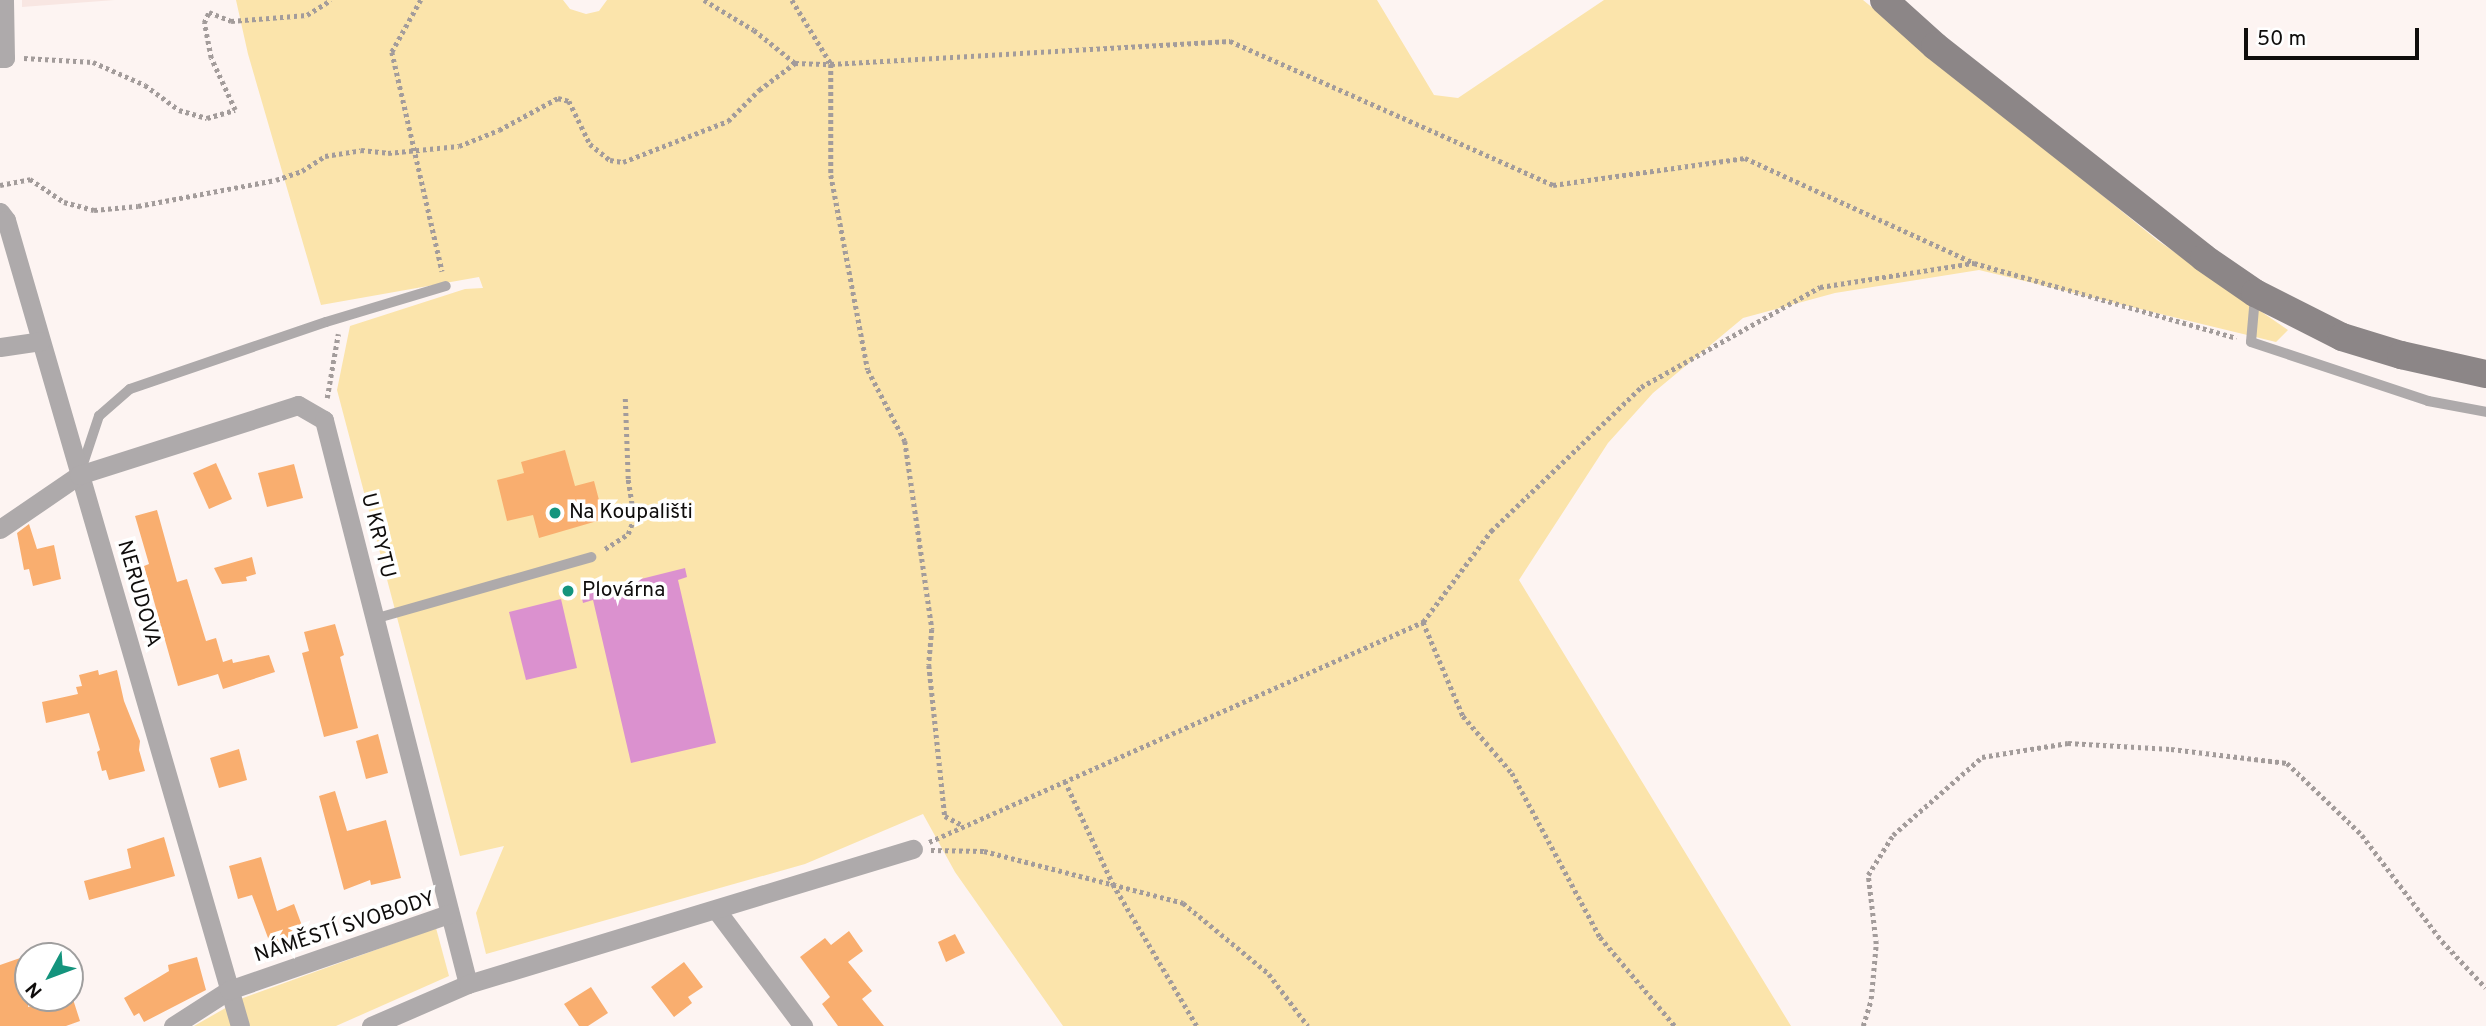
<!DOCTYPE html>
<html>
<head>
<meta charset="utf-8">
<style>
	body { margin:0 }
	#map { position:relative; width:2486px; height:1026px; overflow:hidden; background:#fdf4f2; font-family:Overpass,sans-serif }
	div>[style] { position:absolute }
	.built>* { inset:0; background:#f8e6e2 }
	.green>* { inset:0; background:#fbe4ab }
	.water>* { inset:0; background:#db91cf }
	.building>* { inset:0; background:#f9ae6f }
	.path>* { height:4.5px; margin-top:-2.25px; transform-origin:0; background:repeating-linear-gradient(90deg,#a39c9b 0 3.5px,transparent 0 7px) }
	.lane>* { height:10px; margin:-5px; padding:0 5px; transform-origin:5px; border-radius:5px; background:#aeaaab }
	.street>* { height:19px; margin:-9.5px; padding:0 9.5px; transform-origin:9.5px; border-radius:9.5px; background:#aeaaab }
	.secondary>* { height:28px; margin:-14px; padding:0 14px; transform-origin:14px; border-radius:14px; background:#8c8687 }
	.dots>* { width:19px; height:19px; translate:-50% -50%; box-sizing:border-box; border:4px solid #fff; border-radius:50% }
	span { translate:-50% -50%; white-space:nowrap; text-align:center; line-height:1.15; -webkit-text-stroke:7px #fff; paint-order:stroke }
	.poi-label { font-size:21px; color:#0f0d0c }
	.left { translate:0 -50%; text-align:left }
	.street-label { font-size:21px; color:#0f0d0c }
	.north { position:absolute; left:14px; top:942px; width:70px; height:70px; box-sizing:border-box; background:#fff; border:2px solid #9f9e9e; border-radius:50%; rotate:229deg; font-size:19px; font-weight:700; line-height:28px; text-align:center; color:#0f0d0c }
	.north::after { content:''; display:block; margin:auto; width:24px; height:32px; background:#14947d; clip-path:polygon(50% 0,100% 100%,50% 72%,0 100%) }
	.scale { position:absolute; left:2244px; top:28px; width:175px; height:32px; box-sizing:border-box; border:4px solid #0f0d0c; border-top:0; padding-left:9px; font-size:21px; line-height:24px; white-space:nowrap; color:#0f0d0c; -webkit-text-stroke:5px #fff; paint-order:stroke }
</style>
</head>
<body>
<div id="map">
	<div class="built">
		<div style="clip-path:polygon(22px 0,115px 0,22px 7px)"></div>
	</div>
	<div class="green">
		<div style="clip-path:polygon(236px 0,563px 0,570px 9px,586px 14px,599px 11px,607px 0,1377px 0,1434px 95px,1458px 98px,1604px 0,1863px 0,2157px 240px,2288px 330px,2276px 342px,1979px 270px,1835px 293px,1743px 318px,1653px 393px,1608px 443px,1519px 580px,1791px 1026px,1063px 1026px,955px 872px,923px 814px,805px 864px,486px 954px,476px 913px,504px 846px,460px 856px,337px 390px,350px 326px,465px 289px,483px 288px,479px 277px,321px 305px,248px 54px)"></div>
		<div style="clip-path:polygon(436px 928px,449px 976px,336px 1026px,194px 1026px,243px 998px)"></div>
	</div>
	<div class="water">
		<div style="clip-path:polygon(685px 568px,687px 577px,678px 580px,716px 743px,631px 763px,593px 600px,583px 603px,581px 594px)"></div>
		<div style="clip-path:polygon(561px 599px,577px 668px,526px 680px,509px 612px)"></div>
	</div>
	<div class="building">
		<div style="clip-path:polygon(565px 450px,575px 486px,594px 481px,604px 519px,539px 538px,533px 515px,507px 521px,497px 480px,524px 473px,521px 462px)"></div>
		<div style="clip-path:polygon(216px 463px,232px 499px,209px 509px,193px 473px)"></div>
		<div style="clip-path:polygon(294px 464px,303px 498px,267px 507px,258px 473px)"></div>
		<div style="clip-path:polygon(157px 510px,177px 582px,187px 579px,206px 641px,216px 638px,223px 662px,232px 659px,233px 663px,269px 655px,275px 672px,223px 689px,218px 674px,178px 686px,144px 566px,149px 564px,135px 516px)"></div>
		<div style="clip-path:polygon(29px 524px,37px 549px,54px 545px,61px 579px,33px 586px,29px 569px,24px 570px,17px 533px)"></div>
		<div style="clip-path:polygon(252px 557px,256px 574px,246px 577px,247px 581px,222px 584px,214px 568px)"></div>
		<div style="clip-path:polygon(335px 624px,344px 655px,340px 657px,358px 728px,324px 737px,302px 653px,309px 651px,304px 632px)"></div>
		<div style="clip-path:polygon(98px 670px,99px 675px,117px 670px,124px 701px,140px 741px,139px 750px,145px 771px,109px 780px,106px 770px,102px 771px,97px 752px,100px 750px,89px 713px,46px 723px,42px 702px,78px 694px,76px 687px,82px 686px,79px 675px)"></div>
		<div style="clip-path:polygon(378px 734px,388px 773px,366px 779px,356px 741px)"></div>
		<div style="clip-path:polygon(239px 749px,247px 780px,219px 788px,210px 758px)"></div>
		<div style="clip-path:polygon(335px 791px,347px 831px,386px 820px,401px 878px,371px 885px,370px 880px,344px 890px,319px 796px)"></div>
		<div style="clip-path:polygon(164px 837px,175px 876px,89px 900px,84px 881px,131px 868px,127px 849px)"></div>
		<div style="clip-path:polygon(261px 857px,277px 911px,294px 904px,308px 942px,274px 954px,252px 895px,238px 899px,229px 866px)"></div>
		<div style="clip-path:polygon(849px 931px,863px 951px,848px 962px,872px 991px,862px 999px,884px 1026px,838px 1026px,822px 1004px,830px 997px,800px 957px,825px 938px,831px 945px)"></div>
		<div style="clip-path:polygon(955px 934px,965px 953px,946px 962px,938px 942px)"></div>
		<div style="clip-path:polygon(23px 957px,28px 971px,28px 1007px,56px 998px,70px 998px,71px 993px,80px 1021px,66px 1026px,0 1026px,0 965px)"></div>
		<div style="clip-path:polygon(197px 957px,206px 990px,144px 1022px,139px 1013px,134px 1016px,124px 998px,169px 971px,168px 965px)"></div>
		<div style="clip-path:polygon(684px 962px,703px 987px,688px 997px,692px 1003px,674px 1017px,651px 987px)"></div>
		<div style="clip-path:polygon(591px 987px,608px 1013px,588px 1026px,579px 1026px,564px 1004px)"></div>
	</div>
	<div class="path">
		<div style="left:421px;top:0;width:60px;rotate:119.1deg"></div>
		<div style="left:392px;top:52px;width:225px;rotate:77.1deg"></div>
		<div style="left:704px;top:0;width:58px;rotate:31deg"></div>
		<div style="left:754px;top:30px;width:53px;rotate:38.8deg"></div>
		<div style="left:792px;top:0;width:75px;rotate:58.6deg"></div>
		<div style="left:831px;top:64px;width:111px;rotate:90deg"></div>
		<div style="left:831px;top:175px;width:198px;rotate:79.3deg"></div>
		<div style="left:868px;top:370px;width:80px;rotate:62.5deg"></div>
		<div style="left:905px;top:441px;width:190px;rotate:81.8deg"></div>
		<div style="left:932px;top:629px;width:36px;rotate:95deg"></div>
		<div style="left:929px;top:665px;width:152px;rotate:84deg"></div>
		<div style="left:945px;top:816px;width:21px;rotate:28deg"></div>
		<div style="left:24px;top:58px;width:69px;rotate:3.3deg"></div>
		<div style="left:93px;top:62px;width:57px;rotate:23.9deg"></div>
		<div style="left:145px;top:85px;width:42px;rotate:36.3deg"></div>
		<div style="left:179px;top:110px;width:29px;rotate:16deg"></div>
		<div style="left:207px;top:118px;width:29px;rotate:-16deg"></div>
		<div style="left:235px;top:110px;width:57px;rotate:-114.8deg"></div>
		<div style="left:211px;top:58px;width:36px;rotate:-101deg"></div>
		<div style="left:204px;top:23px;width:12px;rotate:-66deg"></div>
		<div style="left:209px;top:12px;width:24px;rotate:22deg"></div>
		<div style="left:231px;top:21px;width:76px;rotate:-4.5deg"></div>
		<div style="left:307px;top:15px;width:28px;rotate:-32deg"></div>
		<div style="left:0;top:185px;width:31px;rotate:-11deg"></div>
		<div style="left:30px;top:179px;width:41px;rotate:34.1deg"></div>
		<div style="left:64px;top:202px;width:31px;rotate:15deg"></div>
		<div style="left:94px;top:210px;width:44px;rotate:-5.2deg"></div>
		<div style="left:138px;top:206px;width:140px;rotate:-10.7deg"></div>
		<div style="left:276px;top:180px;width:28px;rotate:-19deg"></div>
		<div style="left:302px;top:171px;width:27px;rotate:-33deg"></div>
		<div style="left:325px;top:156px;width:36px;rotate:-9deg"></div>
		<div style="left:361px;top:150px;width:27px;rotate:6deg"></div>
		<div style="left:388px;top:153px;width:71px;rotate:-5.6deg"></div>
		<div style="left:459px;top:146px;width:43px;rotate:-21.8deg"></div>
		<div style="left:499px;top:130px;width:67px;rotate:-28.5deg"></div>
		<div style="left:558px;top:98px;width:11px;rotate:15deg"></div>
		<div style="left:569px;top:101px;width:48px;rotate:64deg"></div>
		<div style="left:590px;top:144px;width:26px;rotate:39deg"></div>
		<div style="left:610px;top:160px;width:13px;rotate:9deg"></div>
		<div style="left:623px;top:162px;width:113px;rotate:-21.3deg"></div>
		<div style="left:728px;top:121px;width:44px;rotate:-45deg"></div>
		<div style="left:759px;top:90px;width:45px;rotate:-36.9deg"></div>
		<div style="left:795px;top:63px;width:36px;rotate:2deg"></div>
		<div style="left:831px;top:64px;width:400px;rotate:-3.3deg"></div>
		<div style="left:1230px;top:41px;width:354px;rotate:24deg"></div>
		<div style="left:1553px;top:185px;width:194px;rotate:-8deg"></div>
		<div style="left:1745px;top:158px;width:252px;rotate:24.6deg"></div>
		<div style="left:327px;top:398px;width:65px;rotate:-80.2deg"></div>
		<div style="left:605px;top:549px;width:27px;rotate:-33deg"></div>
		<div style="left:628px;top:534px;width:17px;rotate:-69deg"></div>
		<div style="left:634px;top:518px;width:39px;rotate:-99deg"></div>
		<div style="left:628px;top:479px;width:83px;rotate:-92.1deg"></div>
		<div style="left:1423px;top:622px;width:102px;rotate:66.9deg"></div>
		<div style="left:1463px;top:716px;width:75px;rotate:49.3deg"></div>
		<div style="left:1512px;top:773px;width:186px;rotate:61.8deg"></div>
		<div style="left:1600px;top:937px;width:116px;rotate:49.9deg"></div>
		<div style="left:1065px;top:781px;width:114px;rotate:65deg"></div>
		<div style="left:1113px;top:884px;width:165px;rotate:59.4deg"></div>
		<div style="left:929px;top:842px;width:541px;rotate:-24.01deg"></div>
		<div style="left:1423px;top:622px;width:114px;rotate:-53.2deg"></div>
		<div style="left:1491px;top:531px;width:208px;rotate:-43.8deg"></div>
		<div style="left:1641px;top:387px;width:205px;rotate:-29.2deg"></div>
		<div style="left:1820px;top:287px;width:156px;rotate:-8.9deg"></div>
		<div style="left:1974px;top:263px;width:273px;rotate:15.9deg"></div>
		<div style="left:931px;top:850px;width:53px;rotate:1.1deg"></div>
		<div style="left:984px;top:851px;width:206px;rotate:14.6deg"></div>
		<div style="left:1183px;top:903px;width:112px;rotate:39.5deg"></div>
		<div style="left:1269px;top:974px;width:65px;rotate:53.1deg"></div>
		<div style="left:1863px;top:1026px;width:28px;rotate:-73deg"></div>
		<div style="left:1871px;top:999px;width:55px;rotate:-84.8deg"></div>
		<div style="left:1876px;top:944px;width:69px;rotate:-96.6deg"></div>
		<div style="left:1868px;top:875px;width:47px;rotate:-58deg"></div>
		<div style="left:1893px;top:835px;width:118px;rotate:-41.2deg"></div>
		<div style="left:1982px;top:757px;width:87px;rotate:-9.2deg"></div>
		<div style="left:2068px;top:743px;width:103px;rotate:3.3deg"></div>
		<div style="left:2171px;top:749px;width:117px;rotate:6.9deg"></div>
		<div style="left:2287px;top:763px;width:104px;rotate:43.8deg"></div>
		<div style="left:2362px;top:835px;width:133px;rotate:53deg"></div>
		<div style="left:2442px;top:941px;width:64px;rotate:46.9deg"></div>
	</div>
	<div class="lane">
		<div style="left:2255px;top:297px;width:45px;rotate:95.1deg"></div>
		<div style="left:2251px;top:342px;width:187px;rotate:18.4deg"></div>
		<div style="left:2428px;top:401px;width:59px;rotate:10.7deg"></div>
		<div style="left:82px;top:467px;width:54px;rotate:-71.6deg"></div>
		<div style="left:99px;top:416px;width:41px;rotate:-41.1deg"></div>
		<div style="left:130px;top:389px;width:207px;rotate:-18.9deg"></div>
		<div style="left:326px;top:322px;width:125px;rotate:-16.7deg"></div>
		<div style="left:374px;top:619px;width:226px;rotate:-15.9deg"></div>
	</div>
	<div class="street">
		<div style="left:0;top:58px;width:5px"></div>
		<div style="left:5px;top:58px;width:58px;rotate:-91deg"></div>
		<div style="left:0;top:212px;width:10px;rotate:53deg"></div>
		<div style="left:6px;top:220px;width:839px;rotate:73.81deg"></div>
		<div style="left:0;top:347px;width:41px;rotate:-8.3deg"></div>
		<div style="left:0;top:529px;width:96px;rotate:-34.4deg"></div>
		<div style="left:79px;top:475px;width:230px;rotate:-17.7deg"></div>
		<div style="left:298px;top:405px;width:30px;rotate:30deg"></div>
		<div style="left:324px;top:420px;width:582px;rotate:75.68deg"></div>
		<div style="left:717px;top:911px;width:144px;rotate:53.2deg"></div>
		<div style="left:173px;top:1026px;width:67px;rotate:-32.7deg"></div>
		<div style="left:229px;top:990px;width:233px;rotate:-19.1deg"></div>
		<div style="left:371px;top:1026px;width:106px;rotate:-23.4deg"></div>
		<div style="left:468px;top:984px;width:465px;rotate:-16.9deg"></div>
	</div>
	<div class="secondary">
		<div style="left:1884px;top:0;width:69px;rotate:42deg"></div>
		<div style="left:1935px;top:46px;width:342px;rotate:38.2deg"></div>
		<div style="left:2204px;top:258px;width:62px;rotate:34.5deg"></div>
		<div style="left:2255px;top:293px;width:97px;rotate:26.8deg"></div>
		<div style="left:2342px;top:337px;width:62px;rotate:17deg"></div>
		<div style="left:2401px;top:355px;width:87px;rotate:12.6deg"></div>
	</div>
	<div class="dots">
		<div style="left:555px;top:513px;background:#14947d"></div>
		<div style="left:568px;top:591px;background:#14947d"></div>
	</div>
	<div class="poi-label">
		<span class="left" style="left:569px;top:513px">Na Koupališti</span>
		<span class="left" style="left:582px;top:591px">Plovárna</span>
	</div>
	<div class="street-label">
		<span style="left:377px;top:536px;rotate:76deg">U KRYTU</span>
		<span style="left:138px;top:594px;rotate:74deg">NERUDOVA</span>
		<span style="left:345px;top:928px;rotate:-18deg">NÁMĚSTÍ SVOBODY</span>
	</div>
	<div class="north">N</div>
	<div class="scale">50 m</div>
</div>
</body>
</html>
